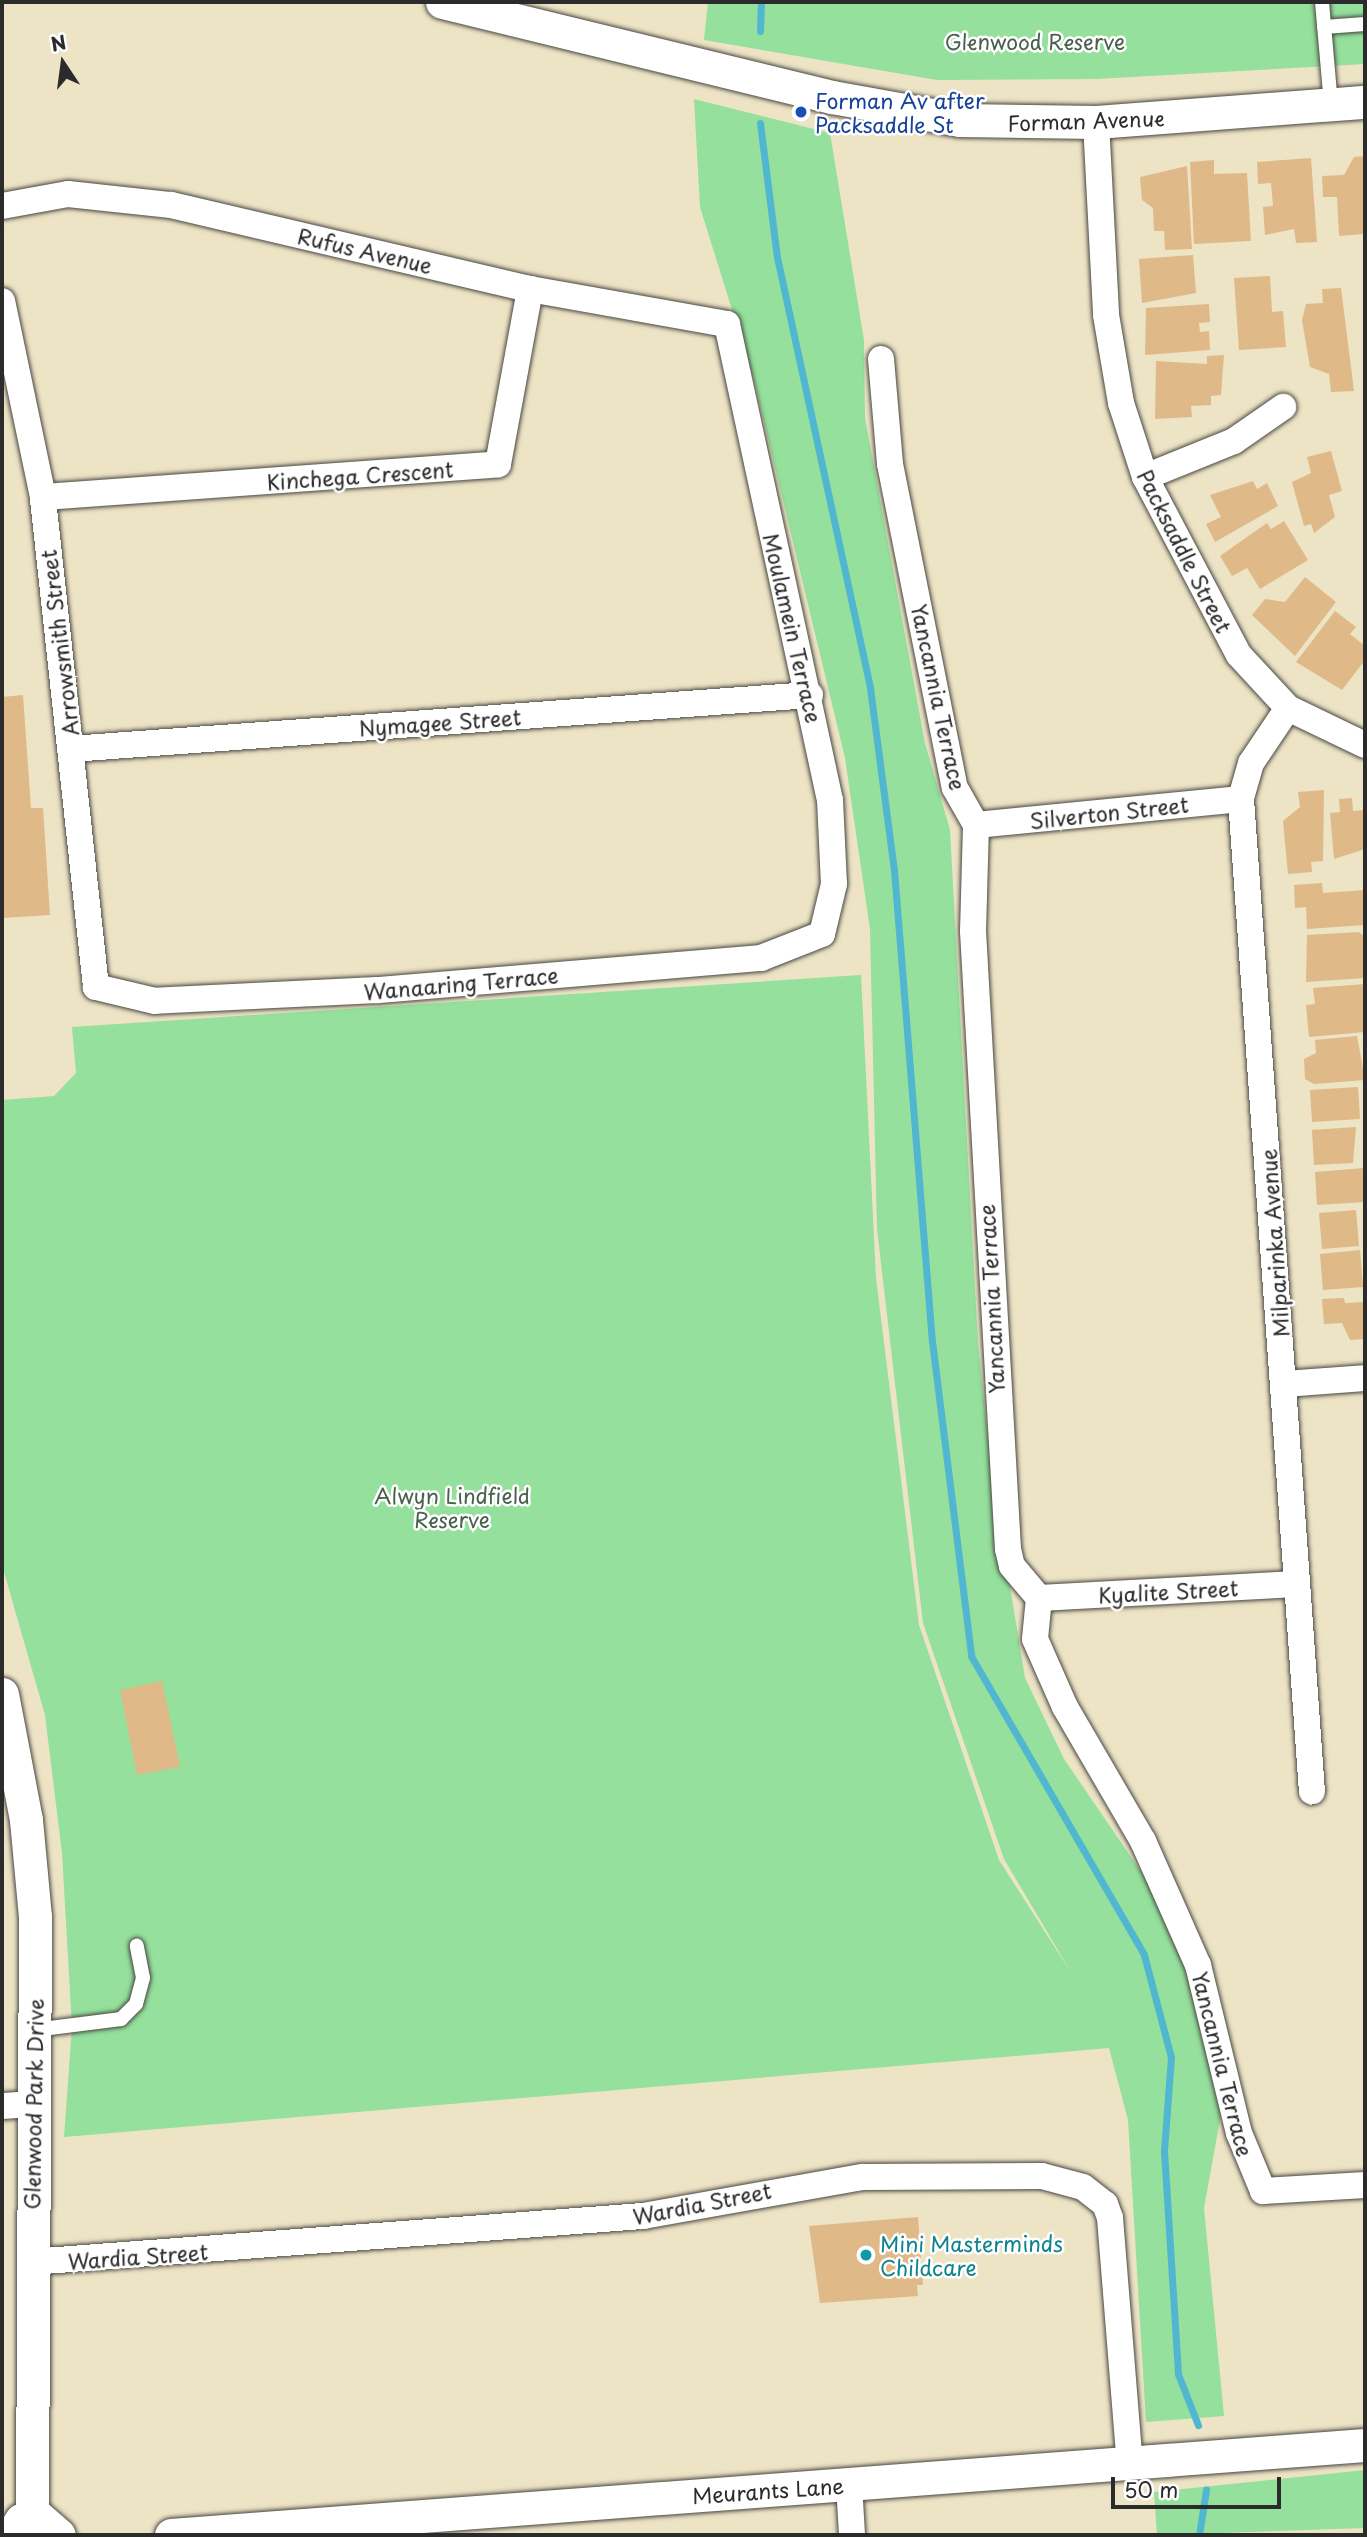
<!DOCTYPE html>
<html>
<head>
<meta charset="utf-8">
<style>
	body { margin:0 }
	#map { position:relative; width:1367px; height:2537px; overflow:hidden; background:#ede3c5; font-family:"Playpen Sans",sans-serif }
	div>[style] { position:absolute }
	.green>* { inset:0; background:#94e09c }
	.stream>* { height:7px; margin:-3.5px; padding:0 3.5px; transform-origin:3.5px; border-radius:3.5px; background:#51b7d0 }
	.building>* { inset:0; background:#e0b988 }
	.roads { filter:drop-shadow(0 0 2px #484742) drop-shadow(0 0 2px #484742) }
	.service>* { height:14px; margin:-7px; padding:0 7px; transform-origin:7px; border-radius:7px; background:#fff }
	.minor>* { height:26px; margin:-13px; padding:0 13px; transform-origin:13px; border-radius:13px; background:#fff }
	.tertiary>* { height:33px; margin:-16.5px; padding:0 16.5px; transform-origin:16.5px; border-radius:16.5px; background:#fff }
	.dots>* { width:19px; height:19px; translate:-50% -50%; box-sizing:border-box; border:4px solid #fff; border-radius:50% }
	span { translate:-50% -50%; white-space:nowrap; text-align:center; line-height:1.15; -webkit-text-stroke:5px #fff; paint-order:stroke }
	.park-label { font-size:21px; color:#4a614d }
	.transit-label { font-size:21px; color:#164399 }
	.left { translate:0 -50%; text-align:left }
	.street-label { font-size:21px; color:#2b2b2b }
	.culture-label { font-size:21px; color:#0d838f }
	.frame { position:absolute; inset:0; border:4px solid #2b2b2b; pointer-events:none }
	.north { position:absolute; left:28px; top:28px; width:70px; height:70px; -webkit-text-stroke:5px #fff; paint-order:stroke; rotate:347deg; font-size:19px; font-weight:700; line-height:28px; text-align:center; color:#2b2b2b }
	.north::after { content:''; display:block; margin:auto; width:24px; height:32px; background:#2b2b2b; clip-path:polygon(50% 0,100% 100%,50% 72%,0 100%) }
	.scale { position:absolute; left:1111px; top:2477px; width:170px; height:32px; box-sizing:border-box; border:4px solid #2b2b2b; border-top:0; padding-left:9px; font-size:21px; line-height:24px; white-space:nowrap; color:#2b2b2b; -webkit-text-stroke:5px #fff; paint-order:stroke }
</style>
</head>
<body>
<div id="map">
	<div class="green">
		<div style="clip-path:polygon(708px 2px,1365px 2px,1365px 64px,1095px 79px,937px 80px,704px 40px)"></div>
		<div style="clip-path:polygon(694px 99px,830px 133px,864px 340px,865px 418px,925px 743px,950px 830px,978px 1342px,991px 1470px,1025px 1678px,1064px 1759px,1159px 1898px,1196px 1999px,1221px 2114px,1204px 2208px,1224px 2416px,1146px 2422px,1128px 2120px,1109px 2048px,64px 2137px,72px 2027px,62px 1853px,45px 1715px,2px 1565px,2px 1100px,54px 1096px,76px 1073px,72px 1027px,861px 975px,876px 1278px,919px 1625px,999px 1860px,1072px 1974px,1004px 1859px,923px 1623px,877px 1229px,870px 929px,845px 758px,754px 380px,700px 207px)"></div>
		<div style="clip-path:polygon(1365px 2470px,1365px 2528px,1157px 2535px,1154px 2492px)"></div>
	</div>
	<div class="stream">
		<div style="left:760px;top:31px;width:29px;rotate:-88deg"></div>
		<div style="left:760px;top:123px;width:135px;rotate:82.8deg"></div>
		<div style="left:777px;top:257px;width:441px;rotate:77.8deg"></div>
		<div style="left:870px;top:688px;width:184px;rotate:82.5deg"></div>
		<div style="left:894px;top:870px;width:473px;rotate:85.4deg"></div>
		<div style="left:932px;top:1341px;width:317px;rotate:82.9deg"></div>
		<div style="left:971px;top:1656px;width:345px;rotate:59.9deg"></div>
		<div style="left:1144px;top:1955px;width:106px;rotate:75.2deg"></div>
		<div style="left:1171px;top:2057px;width:94px;rotate:94.3deg"></div>
		<div style="left:1164px;top:2151px;width:223px;rotate:86.4deg"></div>
		<div style="left:1178px;top:2374px;width:55px;rotate:68.6deg"></div>
		<div style="left:1199px;top:2535px;width:46px;rotate:-81.2deg"></div>
	</div>
	<div class="building">
		<div style="clip-path:polygon(1365px 156px,1365px 234px,1339px 236px,1337px 197px,1323px 197px,1322px 176px,1344px 175px,1354px 157px)"></div>
		<div style="clip-path:polygon(1311px 158px,1317px 242px,1296px 243px,1294px 229px,1265px 235px,1263px 207px,1273px 206px,1271px 183px,1258px 184px,1257px 162px)"></div>
		<div style="clip-path:polygon(1214px 160px,1214px 174px,1247px 173px,1251px 241px,1194px 244px,1190px 162px)"></div>
		<div style="clip-path:polygon(1187px 166px,1192px 249px,1165px 250px,1164px 231px,1154px 231px,1153px 208px,1142px 200px,1140px 177px)"></div>
		<div style="clip-path:polygon(1193px 255px,1196px 293px,1142px 303px,1139px 259px)"></div>
		<div style="clip-path:polygon(1270px 276px,1272px 312px,1283px 311px,1286px 347px,1239px 350px,1234px 278px)"></div>
		<div style="clip-path:polygon(1341px 288px,1354px 391px,1331px 392px,1329px 374px,1310px 367px,1302px 320px,1306px 304px,1323px 303px,1322px 289px)"></div>
		<div style="clip-path:polygon(1209px 304px,1210px 322px,1199px 323px,1200px 332px,1209px 331px,1210px 350px,1145px 355px,1146px 308px)"></div>
		<div style="clip-path:polygon(1224px 355px,1221px 395px,1211px 396px,1211px 405px,1191px 406px,1192px 417px,1155px 419px,1156px 361px,1207px 364px,1207px 356px)"></div>
		<div style="clip-path:polygon(1331px 451px,1342px 491px,1329px 495px,1335px 517px,1314px 533px,1311px 524px,1304px 526px,1292px 482px,1311px 473px,1307px 457px)"></div>
		<div style="clip-path:polygon(1253px 481px,1257px 489px,1267px 483px,1278px 506px,1215px 542px,1206px 524px,1221px 517px,1210px 495px)"></div>
		<div style="clip-path:polygon(1284px 521px,1308px 560px,1260px 589px,1247px 568px,1232px 576px,1220px 556px,1267px 523px,1271px 529px)"></div>
		<div style="clip-path:polygon(1305px 577px,1336px 602px,1295px 656px,1252px 615px,1265px 599px,1285px 602px)"></div>
		<div style="clip-path:polygon(1335px 611px,1356px 627px,1350px 634px,1365px 646px,1365px 660px,1342px 690px,1296px 662px)"></div>
		<div style="clip-path:polygon(23px 695px,31px 808px,43px 808px,50px 915px,2px 918px,2px 697px)"></div>
		<div style="clip-path:polygon(1324px 790px,1323px 861px,1311px 862px,1312px 872px,1288px 874px,1283px 821px,1300px 807px,1298px 792px)"></div>
		<div style="clip-path:polygon(1352px 798px,1353px 811px,1365px 810px,1365px 849px,1334px 859px,1330px 813px,1340px 812px,1339px 799px)"></div>
		<div style="clip-path:polygon(1322px 883px,1323px 893px,1365px 890px,1365px 925px,1307px 929px,1306px 907px,1295px 908px,1294px 885px)"></div>
		<div style="clip-path:polygon(1359px 932px,1365px 937px,1365px 978px,1306px 982px,1307px 935px)"></div>
		<div style="clip-path:polygon(1365px 984px,1365px 1032px,1309px 1037px,1306px 1005px,1315px 1004px,1313px 988px)"></div>
		<div style="clip-path:polygon(1357px 1036px,1365px 1080px,1314px 1084px,1305px 1079px,1304px 1059px,1316px 1053px,1315px 1040px)"></div>
		<div style="clip-path:polygon(1358px 1087px,1360px 1119px,1312px 1122px,1310px 1090px)"></div>
		<div style="clip-path:polygon(1356px 1127px,1353px 1163px,1314px 1165px,1312px 1130px)"></div>
		<div style="clip-path:polygon(1364px 1168px,1365px 1202px,1317px 1205px,1315px 1172px)"></div>
		<div style="clip-path:polygon(1356px 1210px,1359px 1246px,1322px 1249px,1319px 1213px)"></div>
		<div style="clip-path:polygon(1360px 1250px,1363px 1287px,1323px 1290px,1320px 1254px)"></div>
		<div style="clip-path:polygon(1344px 1298px,1345px 1303px,1365px 1302px,1365px 1339px,1350px 1340px,1342px 1323px,1324px 1324px,1322px 1299px)"></div>
		<div style="clip-path:polygon(162px 1681px,180px 1767px,137px 1775px,120px 1690px)"></div>
		<div style="clip-path:polygon(918px 2217px,923px 2285px,917px 2285px,918px 2296px,820px 2303px,809px 2226px)"></div>
	</div>
	<div class="roads">
		<div class="service">
			<div style="left:1322px;top:2px;width:103px;rotate:85deg"></div>
			<div style="left:1324px;top:27px;width:41px;rotate:-4.2deg"></div>
			<div style="left:34px;top:2030px;width:88px;rotate:-7.2deg"></div>
			<div style="left:121px;top:2019px;width:21px;rotate:-45deg"></div>
			<div style="left:136px;top:2004px;width:27px;rotate:-75deg"></div>
			<div style="left:143px;top:1978px;width:33px;rotate:-101deg"></div>
		</div>
		<div class="minor">
			<div style="left:1096px;top:122px;width:193px;rotate:87deg"></div>
			<div style="left:1106px;top:315px;width:89px;rotate:80.3deg"></div>
			<div style="left:1121px;top:403px;width:78px;rotate:72deg"></div>
			<div style="left:1145px;top:477px;width:201px;rotate:62.2deg"></div>
			<div style="left:1239px;top:655px;width:72px;rotate:47.2deg"></div>
			<div style="left:1288px;top:708px;width:85px;rotate:25.7deg"></div>
			<div style="left:2px;top:206px;width:67px;rotate:-10.3deg"></div>
			<div style="left:68px;top:194px;width:104px;rotate:6.1deg"></div>
			<div style="left:171px;top:205px;width:369px;rotate:13.2deg"></div>
			<div style="left:530px;top:289px;width:200px;rotate:10.1deg"></div>
			<div style="left:727px;top:324px;width:487px;rotate:77.8deg"></div>
			<div style="left:830px;top:800px;width:84px;rotate:87.3deg"></div>
			<div style="left:834px;top:884px;width:51px;rotate:103.5deg"></div>
			<div style="left:822px;top:934px;width:66px;rotate:158.5deg"></div>
			<div style="left:761px;top:958px;width:385px;rotate:175.2deg"></div>
			<div style="left:377px;top:990px;width:222px;rotate:177.2deg"></div>
			<div style="left:155px;top:1001px;width:61px;rotate:-166.7deg"></div>
			<div style="left:96px;top:987px;width:493px;rotate:-96.2deg"></div>
			<div style="left:43px;top:497px;width:200px;rotate:-101.8deg"></div>
			<div style="left:881px;top:359px;width:105px;rotate:85.1deg"></div>
			<div style="left:890px;top:464px;width:330px;rotate:78.7deg"></div>
			<div style="left:955px;top:788px;width:43px;rotate:60.4deg"></div>
			<div style="left:976px;top:825px;width:106px;rotate:91.6deg"></div>
			<div style="left:973px;top:931px;width:619px;rotate:86.76deg"></div>
			<div style="left:1008px;top:1549px;width:17px;rotate:77deg"></div>
			<div style="left:1012px;top:1566px;width:42px;rotate:49.8deg"></div>
			<div style="left:1039px;top:1598px;width:41px;rotate:95.6deg"></div>
			<div style="left:1035px;top:1639px;width:74px;rotate:66.2deg"></div>
			<div style="left:1065px;top:1707px;width:155px;rotate:59.8deg"></div>
			<div style="left:1143px;top:1841px;width:136px;rotate:66.1deg"></div>
			<div style="left:1198px;top:1965px;width:173px;rotate:76.3deg"></div>
			<div style="left:1239px;top:2133px;width:63px;rotate:67.5deg"></div>
			<div style="left:1263px;top:2191px;width:102px;rotate:-3.4deg"></div>
			<div style="left:1145px;top:477px;width:96px;rotate:-22deg"></div>
			<div style="left:1234px;top:441px;width:60px;rotate:-34.8deg"></div>
			<div style="left:43px;top:497px;width:456px;rotate:-4.1deg"></div>
			<div style="left:498px;top:464px;width:178px;rotate:-79.6deg"></div>
			<div style="left:1288px;top:708px;width:66px;rotate:123.9deg"></div>
			<div style="left:1251px;top:763px;width:37px;rotate:106deg"></div>
			<div style="left:1241px;top:799px;width:995px;rotate:85.91deg"></div>
			<div style="left:71px;top:749px;width:741px;rotate:-4.18deg"></div>
			<div style="left:976px;top:825px;width:266px;rotate:-5.6deg"></div>
			<div style="left:1284px;top:1384px;width:81px;rotate:-4.2deg"></div>
			<div style="left:1039px;top:1598px;width:258px;rotate:-3.1deg"></div>
			<div style="left:2px;top:2106px;width:32px;rotate:-4deg"></div>
			<div style="left:31px;top:2262px;width:614px;rotate:-4.3deg"></div>
			<div style="left:643px;top:2216px;width:223px;rotate:-10.1deg"></div>
			<div style="left:863px;top:2177px;width:179px;rotate:-0.3deg"></div>
			<div style="left:1042px;top:2176px;width:42px;rotate:15deg"></div>
			<div style="left:1083px;top:2187px;width:28px;rotate:38deg"></div>
			<div style="left:1105px;top:2204px;width:15px;rotate:70deg"></div>
			<div style="left:1110px;top:2218px;width:247px;rotate:85.4deg"></div>
			<div style="left:849px;top:2484px;width:51px;rotate:86.6deg"></div>
		</div>
		<div class="tertiary">
			<div style="left:442px;top:2px;width:401px;rotate:13.7deg"></div>
			<div style="left:832px;top:97px;width:130px;rotate:10.2deg"></div>
			<div style="left:960px;top:120px;width:136px;rotate:0.8deg"></div>
			<div style="left:1096px;top:122px;width:270px;rotate:-4.3deg"></div>
			<div style="left:2px;top:1694px;width:128px;rotate:79.2deg"></div>
			<div style="left:26px;top:1820px;width:97px;rotate:84.7deg"></div>
			<div style="left:35px;top:1917px;width:600px;rotate:90.29deg"></div>
			<div style="left:11px;top:2535px;width:18px;rotate:-56deg"></div>
			<div style="left:21px;top:2520px;width:16px;rotate:-14deg"></div>
			<div style="left:37px;top:2516px;width:29px;rotate:41deg"></div>
			<div style="left:171px;top:2535px;width:1197px;rotate:-4.31deg"></div>
		</div>
	</div>
	<div class="dots">
		<div style="left:801px;top:112px;background:#1a4fb4"></div>
		<div style="left:866px;top:2255px;background:#0f9aa8"></div>
	</div>
	<div class="park-label">
		<span style="left:1035px;top:41px">Glenwood Reserve</span>
		<span style="left:452px;top:1507px">Alwyn Lindfield<br>Reserve</span>
	</div>
	<div class="transit-label">
		<span class="left" style="left:815px;top:112px">Forman Av after<br>Packsaddle St</span>
	</div>
	<div class="street-label">
		<span style="left:1086px;top:120px;rotate:-2deg">Forman Avenue</span>
		<span style="left:365px;top:250px;rotate:13deg">Rufus Avenue</span>
		<span style="left:360px;top:475px;rotate:-4deg">Kinchega Crescent</span>
		<span style="left:1185px;top:551px;rotate:63deg">Packsaddle Street</span>
		<span style="left:793px;top:628px;rotate:77deg">Moulamein Terrace</span>
		<span style="left:59px;top:643px;rotate:-97deg">Arrowsmith Street</span>
		<span style="left:939px;top:697px;rotate:78deg">Yancannia Terrace</span>
		<span style="left:440px;top:722px;rotate:-4deg">Nymagee Street</span>
		<span style="left:1109px;top:812px;rotate:-6deg">Silverton Street</span>
		<span style="left:461px;top:983px;rotate:-5deg">Wanaaring Terrace</span>
		<span style="left:1274px;top:1243px;rotate:-94deg">Milparinka Avenue</span>
		<span style="left:991px;top:1299px;rotate:-93deg">Yancannia Terrace</span>
		<span style="left:1168px;top:1591px;rotate:-3deg">Kyalite Street</span>
		<span style="left:1223px;top:2064px;rotate:76deg">Yancannia Terrace</span>
		<span style="left:33px;top:2104px;rotate:-89deg">Glenwood Park Drive</span>
		<span style="left:702px;top:2203px;rotate:-11deg">Wardia Street</span>
		<span style="left:138px;top:2256px;rotate:-4deg">Wardia Street</span>
		<span style="left:768px;top:2490px;rotate:-4deg">Meurants Lane</span>
	</div>
	<div class="culture-label">
		<span class="left" style="left:880px;top:2255px">Mini Masterminds<br>Childcare</span>
	</div>
	<div class="frame"></div>
	<div class="north">N</div>
	<div class="scale">50 m</div>
</div>
</body>
</html>
